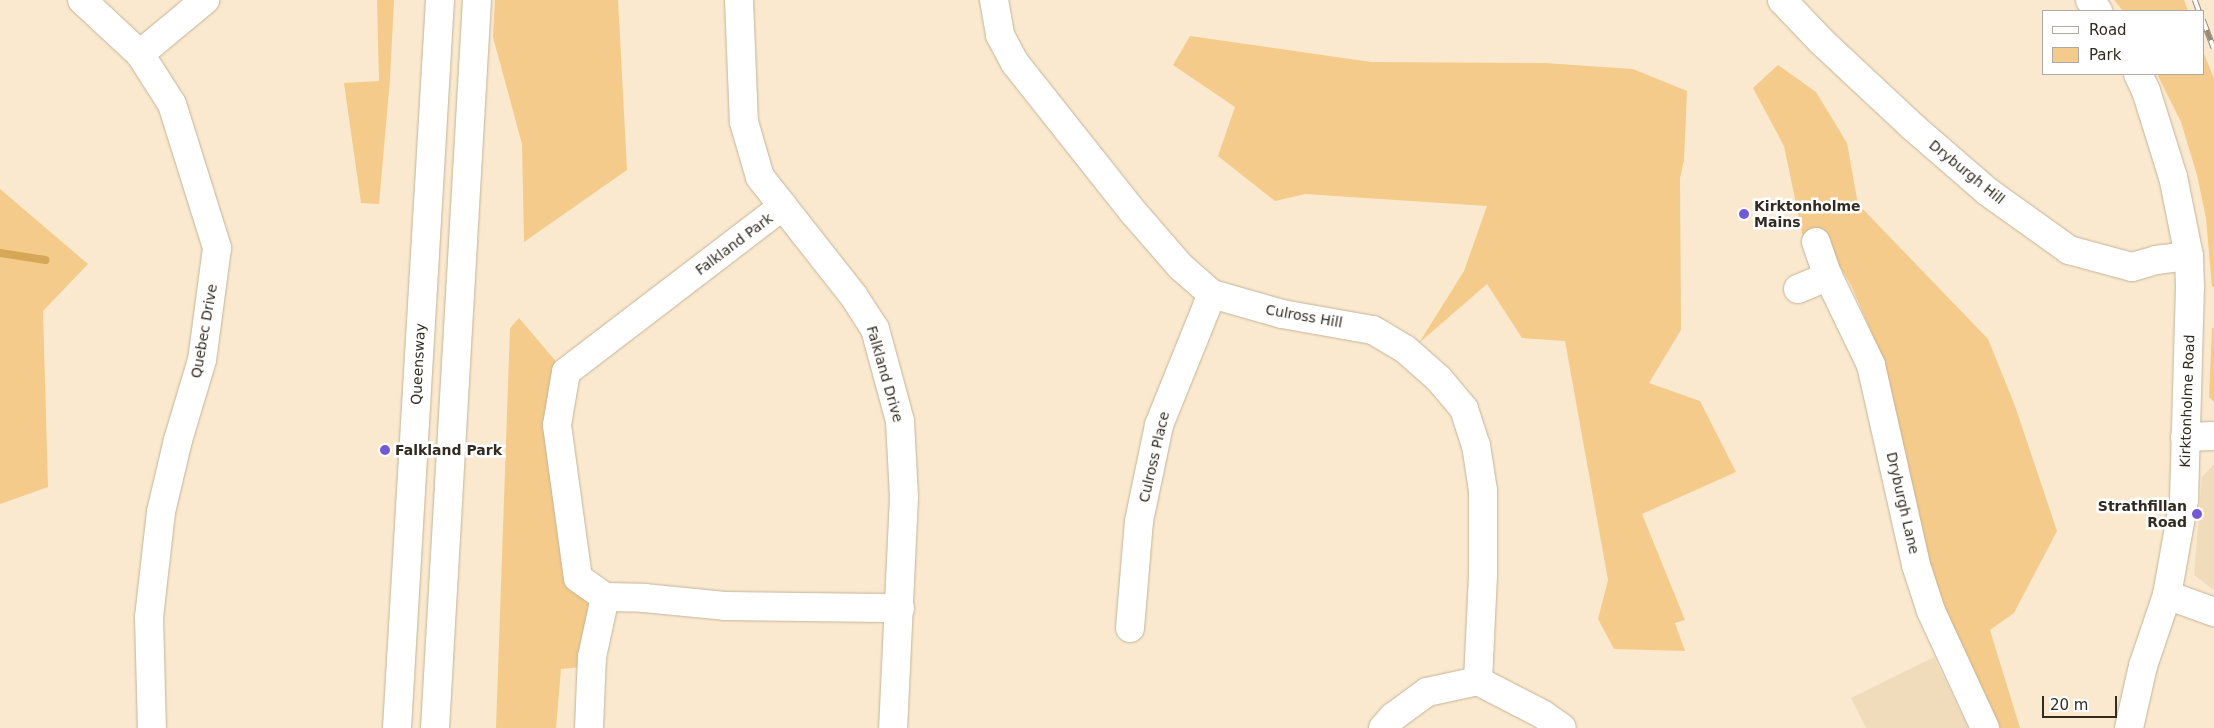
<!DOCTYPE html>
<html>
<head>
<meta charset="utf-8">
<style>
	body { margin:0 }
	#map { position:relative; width:2214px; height:728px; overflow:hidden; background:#fae9ce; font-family:"DejaVu Sans",sans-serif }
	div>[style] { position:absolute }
	.built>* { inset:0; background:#f0dbbb }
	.green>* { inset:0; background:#f4cb8a }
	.stream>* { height:8px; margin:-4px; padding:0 4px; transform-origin:4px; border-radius:4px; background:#d6a756 }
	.roads { filter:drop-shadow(0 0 1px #c3b399) drop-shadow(0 0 1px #c3b399) }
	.minor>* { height:28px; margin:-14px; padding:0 14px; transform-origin:14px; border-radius:14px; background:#fff }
	.tertiary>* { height:28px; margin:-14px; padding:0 14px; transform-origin:14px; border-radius:14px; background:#fff }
	.trunk>* { height:28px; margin:-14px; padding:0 14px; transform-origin:14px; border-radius:14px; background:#fff }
	.rail>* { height:5.5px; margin-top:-2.75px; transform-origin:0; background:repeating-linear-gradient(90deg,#fff 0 11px,#968b78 0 22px); box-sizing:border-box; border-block:1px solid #968b78 }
	.dots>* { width:14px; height:14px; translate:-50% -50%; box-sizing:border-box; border:2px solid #fff; border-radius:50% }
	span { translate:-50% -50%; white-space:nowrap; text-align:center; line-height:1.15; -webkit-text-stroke:5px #fff; paint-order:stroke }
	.street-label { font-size:14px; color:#312b21 }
	.poi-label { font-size:14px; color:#312b21; font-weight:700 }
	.left { translate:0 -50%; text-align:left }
	.right { translate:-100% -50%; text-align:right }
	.legend { position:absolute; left:2042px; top:10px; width:162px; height:65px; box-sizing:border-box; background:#fff; border:1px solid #adaaa6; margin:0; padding:6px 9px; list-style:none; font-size:15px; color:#312b21 }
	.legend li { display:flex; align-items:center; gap:10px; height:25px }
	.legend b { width:25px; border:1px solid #adaaa6 }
	.scale { position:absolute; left:2042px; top:696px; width:75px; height:22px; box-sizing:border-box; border:2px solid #312b21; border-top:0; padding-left:6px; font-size:15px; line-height:18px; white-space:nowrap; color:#312b21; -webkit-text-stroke:4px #fff; paint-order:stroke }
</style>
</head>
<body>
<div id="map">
	<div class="built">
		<div style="clip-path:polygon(2214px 464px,2214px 590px,2194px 575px,2202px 477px)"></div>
		<div style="clip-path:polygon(1934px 657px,1968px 728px,1866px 728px,1851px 698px)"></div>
	</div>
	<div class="green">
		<div style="clip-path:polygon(377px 0,394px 0,390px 79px,379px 204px,361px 203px,344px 83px,379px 81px)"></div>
		<div style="clip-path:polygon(495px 0,618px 0,627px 170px,524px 242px,522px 144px,493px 37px)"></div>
		<div style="clip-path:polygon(2114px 0,2184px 0,2188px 11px,2123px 11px)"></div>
		<div style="clip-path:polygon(1190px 36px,1371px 62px,1544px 63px,1633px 69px,1687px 91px,1684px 160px,1680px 178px,1681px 330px,1649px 383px,1700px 401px,1736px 472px,1642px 514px,1685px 620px,1675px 623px,1685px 651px,1614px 649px,1598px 619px,1608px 580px,1565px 341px,1522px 338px,1487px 284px,1419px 343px,1464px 271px,1487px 206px,1305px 194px,1275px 201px,1218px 156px,1235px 107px,1173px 65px)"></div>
		<div style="clip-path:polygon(2203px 51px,2214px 79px,2214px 287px,2212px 287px,2206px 218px,2197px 175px,2181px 122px,2157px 74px,2203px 74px)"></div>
		<div style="clip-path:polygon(1778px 65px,1816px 92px,1847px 143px,1858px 204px,1988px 339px,2015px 406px,2057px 531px,2014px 613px,1990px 630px,2020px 728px,1999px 728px,1933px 582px,1876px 343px,1851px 285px,1822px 238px,1805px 247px,1784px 146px,1753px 88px)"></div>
		<div style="clip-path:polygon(0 189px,88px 264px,43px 311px,48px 487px,0 504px)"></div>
		<div style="clip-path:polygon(519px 318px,559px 365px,593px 609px,583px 667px,561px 669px,556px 728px,496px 728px,510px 328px)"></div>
		<div style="clip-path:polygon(2212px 328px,2214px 328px,2214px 402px,2209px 397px)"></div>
	</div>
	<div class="stream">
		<div style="left:0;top:253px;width:46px;rotate:8.8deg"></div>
	</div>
	<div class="roads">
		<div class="minor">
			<div style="left:82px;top:0;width:79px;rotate:43deg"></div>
			<div style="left:140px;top:54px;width:59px;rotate:57.4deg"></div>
			<div style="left:172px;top:104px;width:151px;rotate:72.6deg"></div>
			<div style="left:217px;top:248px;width:113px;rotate:97.6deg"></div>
			<div style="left:202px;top:360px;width:84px;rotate:106.7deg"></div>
			<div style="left:178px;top:440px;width:74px;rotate:103.3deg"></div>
			<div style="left:161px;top:512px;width:106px;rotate:96.5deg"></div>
			<div style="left:149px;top:617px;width:111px;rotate:88.5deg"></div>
			<div style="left:739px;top:0;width:122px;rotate:87.7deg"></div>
			<div style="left:744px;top:122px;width:57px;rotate:73.8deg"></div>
			<div style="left:760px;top:177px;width:150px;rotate:51.8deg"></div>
			<div style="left:853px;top:295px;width:40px;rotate:57.1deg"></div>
			<div style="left:875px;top:329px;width:95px;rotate:74.8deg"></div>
			<div style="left:900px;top:421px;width:76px;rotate:87deg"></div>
			<div style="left:904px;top:497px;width:231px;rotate:92.7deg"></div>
			<div style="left:994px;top:0;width:36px;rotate:80deg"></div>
			<div style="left:1000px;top:35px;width:32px;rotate:62deg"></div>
			<div style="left:1015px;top:63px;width:191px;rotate:51.6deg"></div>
			<div style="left:1134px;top:213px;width:72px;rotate:49deg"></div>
			<div style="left:1181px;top:267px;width:41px;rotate:41.1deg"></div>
			<div style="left:1212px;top:294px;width:73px;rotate:15.9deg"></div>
			<div style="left:1282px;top:314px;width:92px;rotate:10deg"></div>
			<div style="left:1373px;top:330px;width:37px;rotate:31deg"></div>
			<div style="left:1405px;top:349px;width:45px;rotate:41.4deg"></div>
			<div style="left:1439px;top:379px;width:39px;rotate:50deg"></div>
			<div style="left:1464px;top:409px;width:38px;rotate:72deg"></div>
			<div style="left:1476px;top:445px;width:47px;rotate:81.3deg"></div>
			<div style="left:1483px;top:491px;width:84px;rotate:90deg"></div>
			<div style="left:1483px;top:575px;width:106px;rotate:92.7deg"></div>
			<div style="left:1782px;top:0;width:57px;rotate:46.4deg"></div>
			<div style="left:1821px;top:41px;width:126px;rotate:43.1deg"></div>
			<div style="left:1913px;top:127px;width:99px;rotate:40.9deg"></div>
			<div style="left:1988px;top:192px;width:100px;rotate:35.6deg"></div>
			<div style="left:2069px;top:250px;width:65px;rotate:15.1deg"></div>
			<div style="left:2132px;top:267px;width:25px;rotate:-16deg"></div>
			<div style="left:2156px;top:260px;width:33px;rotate:-7deg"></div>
			<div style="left:140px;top:54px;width:85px;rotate:-39.7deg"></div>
			<div style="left:783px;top:206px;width:273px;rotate:142.6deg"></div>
			<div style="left:566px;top:372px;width:54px;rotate:99.6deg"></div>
			<div style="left:557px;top:425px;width:154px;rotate:82.2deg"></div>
			<div style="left:578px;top:578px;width:33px;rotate:35deg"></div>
			<div style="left:605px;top:597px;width:39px;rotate:1deg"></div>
			<div style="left:644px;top:598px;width:81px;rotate:5.6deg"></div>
			<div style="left:725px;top:606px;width:175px;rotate:0.7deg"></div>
			<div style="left:1816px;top:242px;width:36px;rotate:71deg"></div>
			<div style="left:1828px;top:276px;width:99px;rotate:64.2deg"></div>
			<div style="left:1871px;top:365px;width:205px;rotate:77.3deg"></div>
			<div style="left:1916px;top:565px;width:48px;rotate:71.9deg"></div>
			<div style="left:1931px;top:611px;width:129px;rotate:65.2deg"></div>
			<div style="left:1798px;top:289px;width:33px;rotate:-23deg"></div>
			<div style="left:2167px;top:595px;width:50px;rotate:19.9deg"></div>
			<div style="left:1130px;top:628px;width:107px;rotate:-85.2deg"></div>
			<div style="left:1139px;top:521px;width:98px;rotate:-78.2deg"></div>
			<div style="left:1159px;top:425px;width:141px;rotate:-68deg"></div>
			<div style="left:589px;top:728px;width:71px;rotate:-87.6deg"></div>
			<div style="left:592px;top:657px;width:61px;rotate:-77.8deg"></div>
		</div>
		<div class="tertiary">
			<div style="left:2090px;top:0;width:14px;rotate:54deg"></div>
			<div style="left:2185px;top:437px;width:29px;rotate:-2deg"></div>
			<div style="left:1383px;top:728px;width:15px;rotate:-48deg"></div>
			<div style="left:1393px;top:717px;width:42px;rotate:-36.3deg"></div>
			<div style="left:1427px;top:692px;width:52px;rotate:-12.2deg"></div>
			<div style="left:1478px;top:681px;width:72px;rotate:27.3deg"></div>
			<div style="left:1542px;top:714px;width:24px;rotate:35deg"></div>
			<div style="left:2129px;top:728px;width:64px;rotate:-77.3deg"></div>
			<div style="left:2143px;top:666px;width:75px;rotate:-71.3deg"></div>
			<div style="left:2167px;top:595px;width:97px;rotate:-79.9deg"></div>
			<div style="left:2184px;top:500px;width:213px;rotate:-88.4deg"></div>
			<div style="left:2190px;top:287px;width:31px;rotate:-92deg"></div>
			<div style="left:2189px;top:256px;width:81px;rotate:-101.4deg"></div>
			<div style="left:2173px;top:177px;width:90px;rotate:-107.4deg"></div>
			<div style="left:2146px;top:91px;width:19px;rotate:-115deg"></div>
		</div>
		<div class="trunk">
			<div style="left:397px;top:728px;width:729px;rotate:-86.62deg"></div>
			<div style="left:435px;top:728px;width:729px;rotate:-86.7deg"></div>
		</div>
	</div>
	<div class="rail">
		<div style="left:2195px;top:0;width:12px;rotate:70deg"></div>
		<div style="left:2203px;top:20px;width:30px;rotate:69deg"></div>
	</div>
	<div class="dots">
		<div style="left:1744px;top:214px;background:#7359d3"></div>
		<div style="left:385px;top:450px;background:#7359d3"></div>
		<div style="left:2197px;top:514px;background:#7359d3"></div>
	</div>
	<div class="street-label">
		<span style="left:1967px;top:172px;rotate:39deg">Dryburgh Hill</span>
		<span style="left:734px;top:244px;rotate:-37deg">Falkland Park</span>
		<span style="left:1304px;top:316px;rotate:10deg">Culross Hill</span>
		<span style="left:204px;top:331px;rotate:-80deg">Quebec Drive</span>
		<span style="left:418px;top:364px;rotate:-87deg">Queensway</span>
		<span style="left:885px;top:374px;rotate:74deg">Falkland Drive</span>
		<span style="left:2187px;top:401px;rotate:-88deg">Kirktonholme Road</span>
		<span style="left:1154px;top:457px;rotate:-77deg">Culross Place</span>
		<span style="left:1903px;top:503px;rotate:77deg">Dryburgh Lane</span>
	</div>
	<div class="poi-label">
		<span class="left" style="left:1754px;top:214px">Kirktonholme<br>Mains</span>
		<span class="left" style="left:395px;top:450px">Falkland Park</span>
		<span class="right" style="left:2187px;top:514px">Strathfillan<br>Road</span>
	</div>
	<ul class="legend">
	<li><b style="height:6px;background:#fff"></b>Road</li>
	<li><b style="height:14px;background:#f4cb8a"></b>Park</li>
	</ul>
	<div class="scale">20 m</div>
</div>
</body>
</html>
